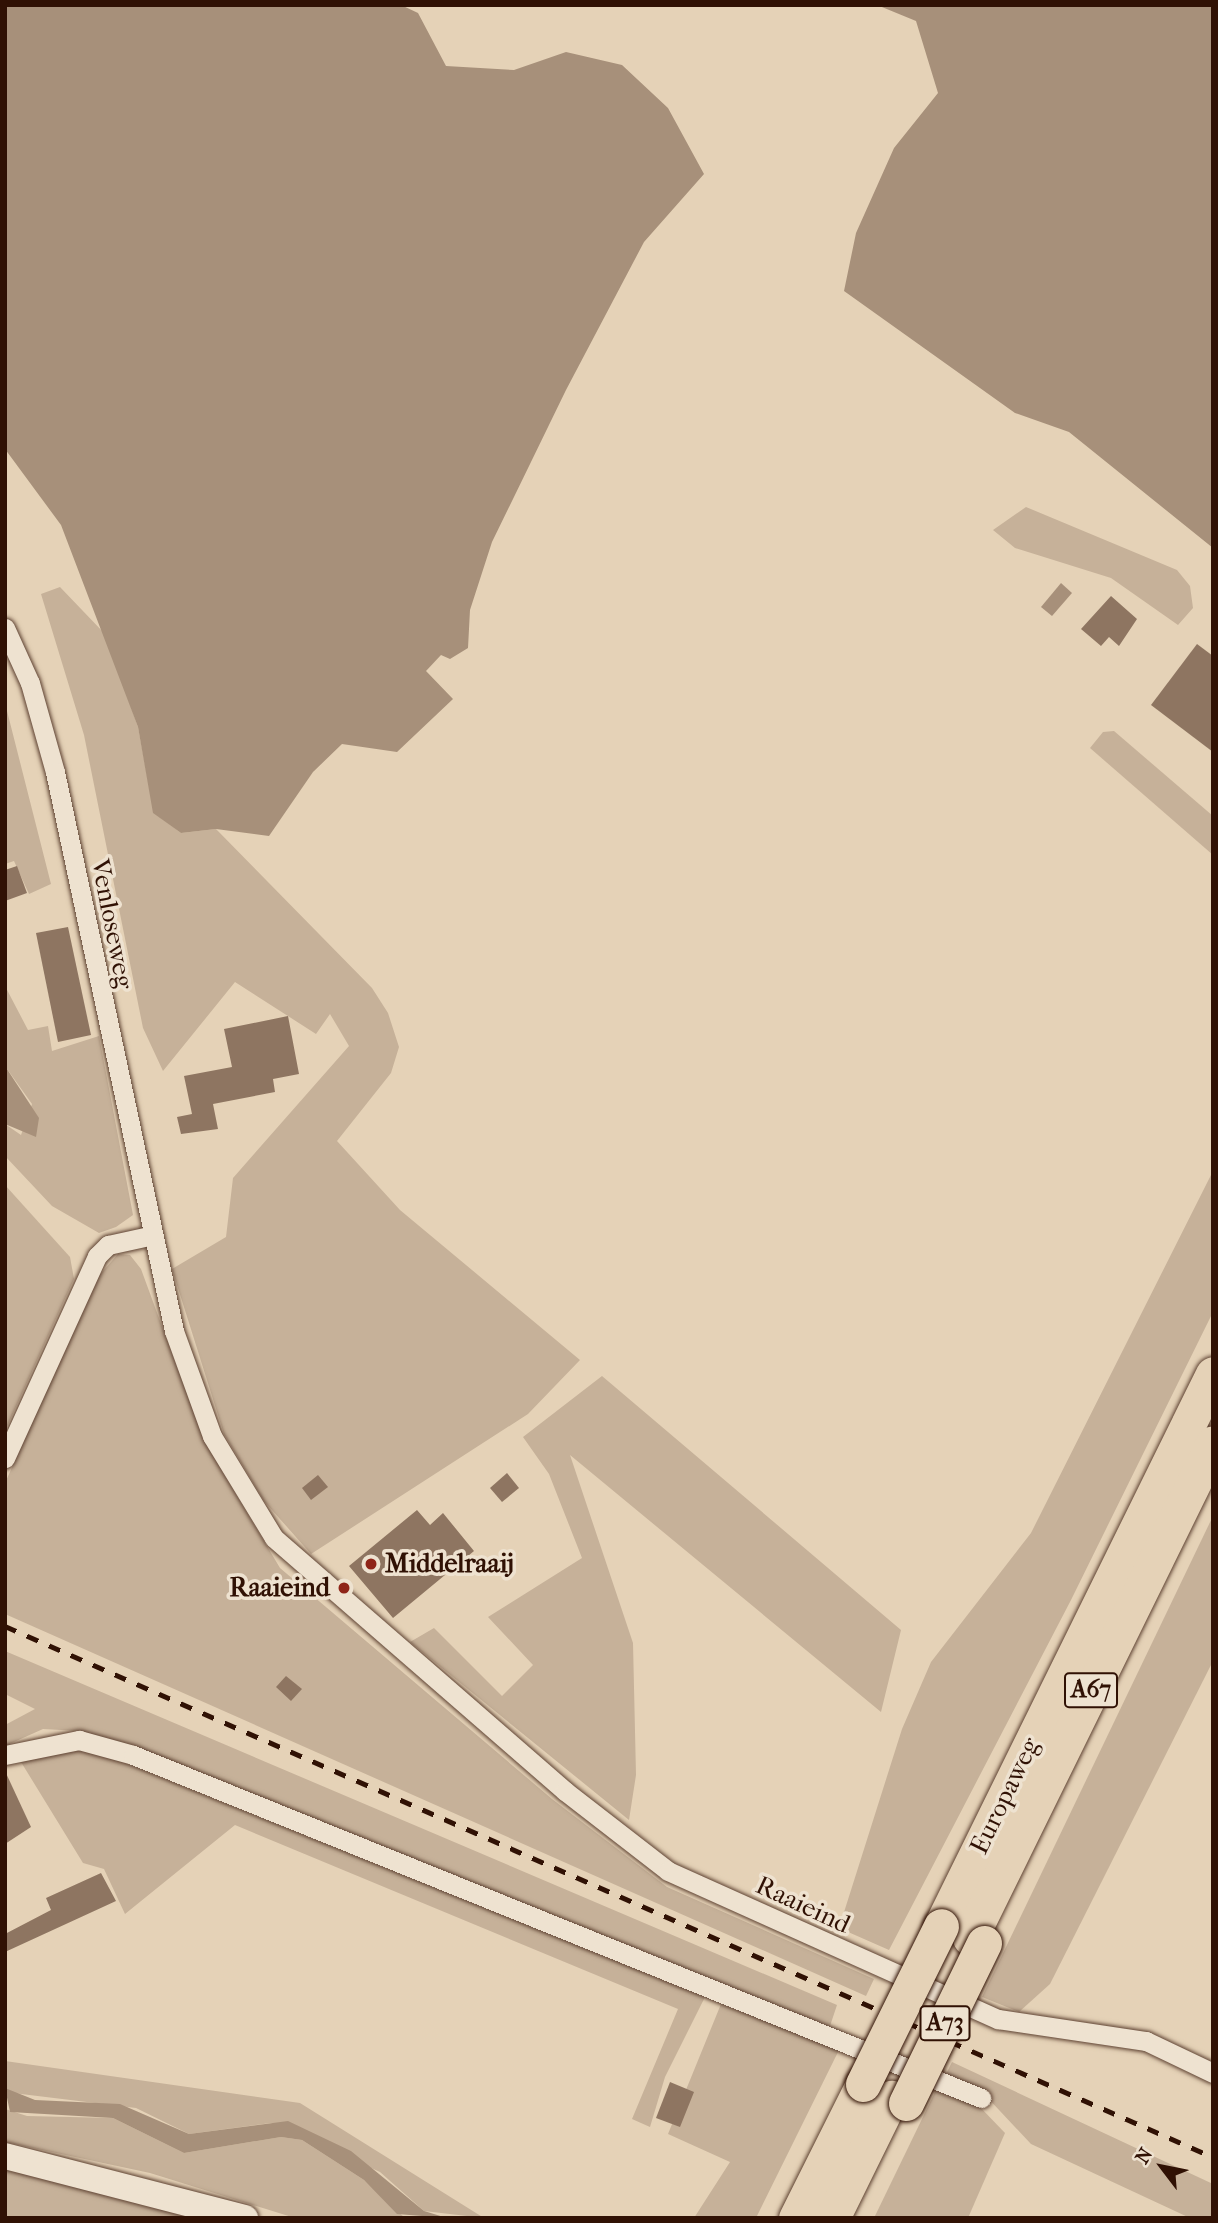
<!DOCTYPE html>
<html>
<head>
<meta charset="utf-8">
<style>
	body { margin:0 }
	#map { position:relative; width:1218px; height:2223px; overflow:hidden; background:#e5d2b7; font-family:"IM FELL French Canon",serif }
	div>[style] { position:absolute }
	.green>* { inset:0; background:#c6b199 }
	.water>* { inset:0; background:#a7907a }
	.building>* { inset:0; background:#8e7561 }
	.roads { filter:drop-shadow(0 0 2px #5d4131) drop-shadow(0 0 2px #5d4131) }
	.street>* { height:19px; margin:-9.5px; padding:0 9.5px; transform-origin:9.5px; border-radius:9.5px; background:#eee2d0 }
	.secondary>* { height:26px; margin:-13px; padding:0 13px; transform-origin:13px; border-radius:13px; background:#eee2d0 }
	.highway>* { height:35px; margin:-17.5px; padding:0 17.5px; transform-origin:17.5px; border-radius:17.5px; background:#e5d2b7 }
	.rail>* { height:5px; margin-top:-2.5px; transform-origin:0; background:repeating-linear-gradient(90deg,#301104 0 12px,transparent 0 24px) }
	.bridges { filter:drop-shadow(0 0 2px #301104) drop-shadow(0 0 2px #301104) }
	.highway-bridge>* { height:35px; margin:-17.5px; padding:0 17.5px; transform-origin:17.5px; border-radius:17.5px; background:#e5d2b7 }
	.dots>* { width:19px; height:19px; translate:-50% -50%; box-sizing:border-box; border:4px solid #eee2d0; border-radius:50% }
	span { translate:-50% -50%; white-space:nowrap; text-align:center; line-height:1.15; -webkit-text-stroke:7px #eee2d0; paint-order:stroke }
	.shield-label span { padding:2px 5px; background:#eee2d0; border:2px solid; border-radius:5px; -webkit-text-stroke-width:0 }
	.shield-label { font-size:24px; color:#301104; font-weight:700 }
	.street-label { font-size:26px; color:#301104 }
	.poi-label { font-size:26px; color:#301104; font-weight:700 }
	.left { translate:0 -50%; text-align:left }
	.right { translate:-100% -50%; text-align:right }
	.frame { position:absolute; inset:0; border:7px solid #301104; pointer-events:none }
	.north { position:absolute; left:1127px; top:2132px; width:70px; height:70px; -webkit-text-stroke:5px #eee2d0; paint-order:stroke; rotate:302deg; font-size:19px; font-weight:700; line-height:28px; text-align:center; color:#301104 }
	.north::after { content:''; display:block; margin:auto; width:24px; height:32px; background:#301104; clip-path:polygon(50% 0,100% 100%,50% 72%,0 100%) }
</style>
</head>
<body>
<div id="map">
	<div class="green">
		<div style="clip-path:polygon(1026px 507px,1177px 570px,1190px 586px,1193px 608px,1178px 625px,1111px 578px,1015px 548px,993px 530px)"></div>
		<div style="clip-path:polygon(60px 587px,105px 634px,138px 727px,154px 813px,181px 833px,216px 829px,372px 988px,388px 1013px,399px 1047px,391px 1073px,337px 1141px,400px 1210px,580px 1360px,528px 1414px,311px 1554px,264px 1501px,224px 1434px,172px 1269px,226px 1237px,233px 1178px,349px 1046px,330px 1014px,316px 1034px,235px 982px,163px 1071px,143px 1028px,84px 735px,41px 594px)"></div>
		<div style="clip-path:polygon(5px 703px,51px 884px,29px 894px,14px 861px,5px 864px)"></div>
		<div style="clip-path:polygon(1114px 731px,1213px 816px,1213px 855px,1090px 748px,1103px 732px)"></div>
		<div style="clip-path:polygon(5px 986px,28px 1030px,48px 1026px,52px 1051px,99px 1036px,133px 1215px,116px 1227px,99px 1233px,52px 1206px,5px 1156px,5px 1124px,21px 1135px,32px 1104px,5px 1066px)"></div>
		<div style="clip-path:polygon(1213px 1171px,1213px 1312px,1071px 1600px,889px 1950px,839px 1928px,902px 1729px,931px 1662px,1031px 1533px)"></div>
		<div style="clip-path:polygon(5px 1185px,70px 1257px,74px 1279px,5px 1431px)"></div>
		<div style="clip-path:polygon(118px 1254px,130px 1255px,141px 1269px,204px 1441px,280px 1568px,552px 1799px,667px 1887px,874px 1979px,866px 1996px,5px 1614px,5px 1483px,97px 1278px)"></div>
		<div style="clip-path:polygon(602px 1376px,901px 1630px,881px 1712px,570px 1455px,633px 1643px,636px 1775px,629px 1820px,410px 1642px,434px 1628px,502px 1696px,533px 1665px,488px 1617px,582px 1558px,549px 1474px,523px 1437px)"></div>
		<div style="clip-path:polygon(1213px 1516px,1213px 1661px,1050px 1984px,1019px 2012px,982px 1997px)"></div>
		<div style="clip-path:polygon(5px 1651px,837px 2005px,829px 2029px,80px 1731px,43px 1729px,5px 1746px,5px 1725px,35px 1709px,5px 1694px)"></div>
		<div style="clip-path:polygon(72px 1749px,90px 1749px,705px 1997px,665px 2077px,650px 2127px,632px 2119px,678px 2009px,235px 1825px,125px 1914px,104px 1869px,83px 1863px,21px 1762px)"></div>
		<div style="clip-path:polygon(721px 2004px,839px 2050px,756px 2218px,694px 2218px,730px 2162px,668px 2134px)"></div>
		<div style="clip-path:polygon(5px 2061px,300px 2103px,484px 2218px,424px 2211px,380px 2172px,271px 2123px,189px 2134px,136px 2108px,13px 2093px,5px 2088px)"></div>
		<div style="clip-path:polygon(952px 2062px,1213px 2184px,1213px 2218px,1190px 2218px,1031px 2144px,985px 2095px,946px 2074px)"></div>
		<div style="clip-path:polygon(937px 2088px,979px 2106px,1005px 2133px,968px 2218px,874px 2218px)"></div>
		<div style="clip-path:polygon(5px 2109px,27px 2116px,113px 2118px,184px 2153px,281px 2137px,302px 2140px,364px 2180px,405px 2218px,295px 2218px,150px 2173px,5px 2142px)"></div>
		<div style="clip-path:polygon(5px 2170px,109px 2191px,210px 2218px,5px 2218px)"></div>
	</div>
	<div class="water">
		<div style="clip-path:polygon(5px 5px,401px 5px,418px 13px,446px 66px,514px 70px,566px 52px,622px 65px,668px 108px,704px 174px,644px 242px,566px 390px,492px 542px,470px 610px,468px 648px,450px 659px,441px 655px,426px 671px,453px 699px,397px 752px,342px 744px,313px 772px,269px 836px,216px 829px,181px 833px,153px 813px,138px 727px,61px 525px,5px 449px)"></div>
		<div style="clip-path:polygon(877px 5px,1213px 5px,1213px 548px,1069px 432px,1015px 413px,844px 291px,856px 233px,894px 148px,938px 93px,916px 21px)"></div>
		<div style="clip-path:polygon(1061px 583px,1072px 593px,1052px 616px,1041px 607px)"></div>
		<div style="clip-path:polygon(5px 1066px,39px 1118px,36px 1137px,5px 1124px)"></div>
		<div style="clip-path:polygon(5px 2088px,35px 2100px,120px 2104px,189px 2134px,288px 2121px,351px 2151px,424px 2211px,447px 2218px,397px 2214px,364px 2180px,302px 2140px,281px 2137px,184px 2153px,113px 2118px,10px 2112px)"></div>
	</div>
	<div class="building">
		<div style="clip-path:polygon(1111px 596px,1137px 619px,1119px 646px,1109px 637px,1101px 646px,1081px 629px)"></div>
		<div style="clip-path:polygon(1197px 644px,1213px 656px,1213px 752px,1151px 705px)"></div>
		<div style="clip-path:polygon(17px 866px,27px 893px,5px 901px,5px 870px)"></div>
		<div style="clip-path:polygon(68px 927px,91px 1035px,58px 1042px,36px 933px)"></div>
		<div style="clip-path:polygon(288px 1016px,299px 1074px,273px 1079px,275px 1092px,213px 1104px,218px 1129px,181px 1134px,177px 1117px,192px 1114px,184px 1076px,232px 1067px,224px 1029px)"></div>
		<div style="clip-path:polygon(507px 1473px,519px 1488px,502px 1502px,490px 1488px)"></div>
		<div style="clip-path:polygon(318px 1475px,328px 1487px,311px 1500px,302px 1488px)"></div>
		<div style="clip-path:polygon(417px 1510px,430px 1525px,443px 1513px,474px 1551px,393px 1618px,349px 1566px)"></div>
		<div style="clip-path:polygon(286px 1676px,302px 1689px,291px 1701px,276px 1687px)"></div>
		<div style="clip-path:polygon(5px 1771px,31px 1827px,5px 1844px)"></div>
		<div style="clip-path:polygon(101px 1873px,116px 1901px,5px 1952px,5px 1934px,51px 1910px,46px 1898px)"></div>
		<div style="clip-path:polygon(670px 2082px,694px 2092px,680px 2127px,656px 2118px)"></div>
	</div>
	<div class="roads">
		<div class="street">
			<div style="left:5px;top:628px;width:60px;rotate:65.6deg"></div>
			<div style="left:30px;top:683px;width:92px;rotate:74.3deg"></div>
			<div style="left:55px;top:772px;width:572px;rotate:77.98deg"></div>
			<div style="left:174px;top:1331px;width:112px;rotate:70.1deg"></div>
			<div style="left:212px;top:1436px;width:119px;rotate:58.7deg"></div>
			<div style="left:274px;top:1538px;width:386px;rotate:41deg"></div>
			<div style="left:565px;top:1791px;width:130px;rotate:37.8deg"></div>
			<div style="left:668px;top:1871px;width:362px;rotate:24.2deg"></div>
			<div style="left:998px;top:2019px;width:150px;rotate:8.5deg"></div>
			<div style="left:1146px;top:2041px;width:74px;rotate:25.5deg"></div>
			<div style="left:5px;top:1458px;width:222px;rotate:-65.5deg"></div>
			<div style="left:97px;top:1256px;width:16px;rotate:-45deg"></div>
			<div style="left:108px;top:1245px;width:42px;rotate:-12.4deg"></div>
			<div style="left:5px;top:1755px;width:76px;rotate:-11.5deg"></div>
			<div style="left:79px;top:1740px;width:56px;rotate:15.5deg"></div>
			<div style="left:133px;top:1755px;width:915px;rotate:22.02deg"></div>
		</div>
		<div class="secondary">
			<div style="left:5px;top:2156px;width:248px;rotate:14.5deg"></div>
		</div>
		<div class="highway">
			<div style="left:941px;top:1926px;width:615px;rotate:-63.77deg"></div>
			<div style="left:970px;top:1938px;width:551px;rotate:-63.85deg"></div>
			<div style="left:796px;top:2218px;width:150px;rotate:-63.4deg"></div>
			<div style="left:832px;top:2218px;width:134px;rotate:-63.8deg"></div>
		</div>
	</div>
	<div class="rail">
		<div style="left:5px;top:1626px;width:1320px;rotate:23.73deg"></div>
	</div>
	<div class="bridges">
		<div class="highway-bridge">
			<div style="left:863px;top:2084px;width:176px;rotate:-63.7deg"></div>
			<div style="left:906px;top:2103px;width:178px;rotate:-64deg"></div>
		</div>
	</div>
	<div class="dots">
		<div style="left:371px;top:1564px;background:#8f2418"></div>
		<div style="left:344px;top:1588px;background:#8f2418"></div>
	</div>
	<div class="shield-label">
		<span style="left:1091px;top:1690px">A67</span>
		<span style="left:945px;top:2023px">A73</span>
	</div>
	<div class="street-label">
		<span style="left:112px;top:924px;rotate:79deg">Venloseweg</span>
		<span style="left:1005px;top:1796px;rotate:-64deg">Europaweg</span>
		<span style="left:803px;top:1905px;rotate:25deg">Raaieind</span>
	</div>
	<div class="poi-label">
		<span class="left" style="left:385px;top:1564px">Middelraaij</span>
		<span class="right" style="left:330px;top:1588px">Raaieind</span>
	</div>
	<div class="frame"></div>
	<div class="north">N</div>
</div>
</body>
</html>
